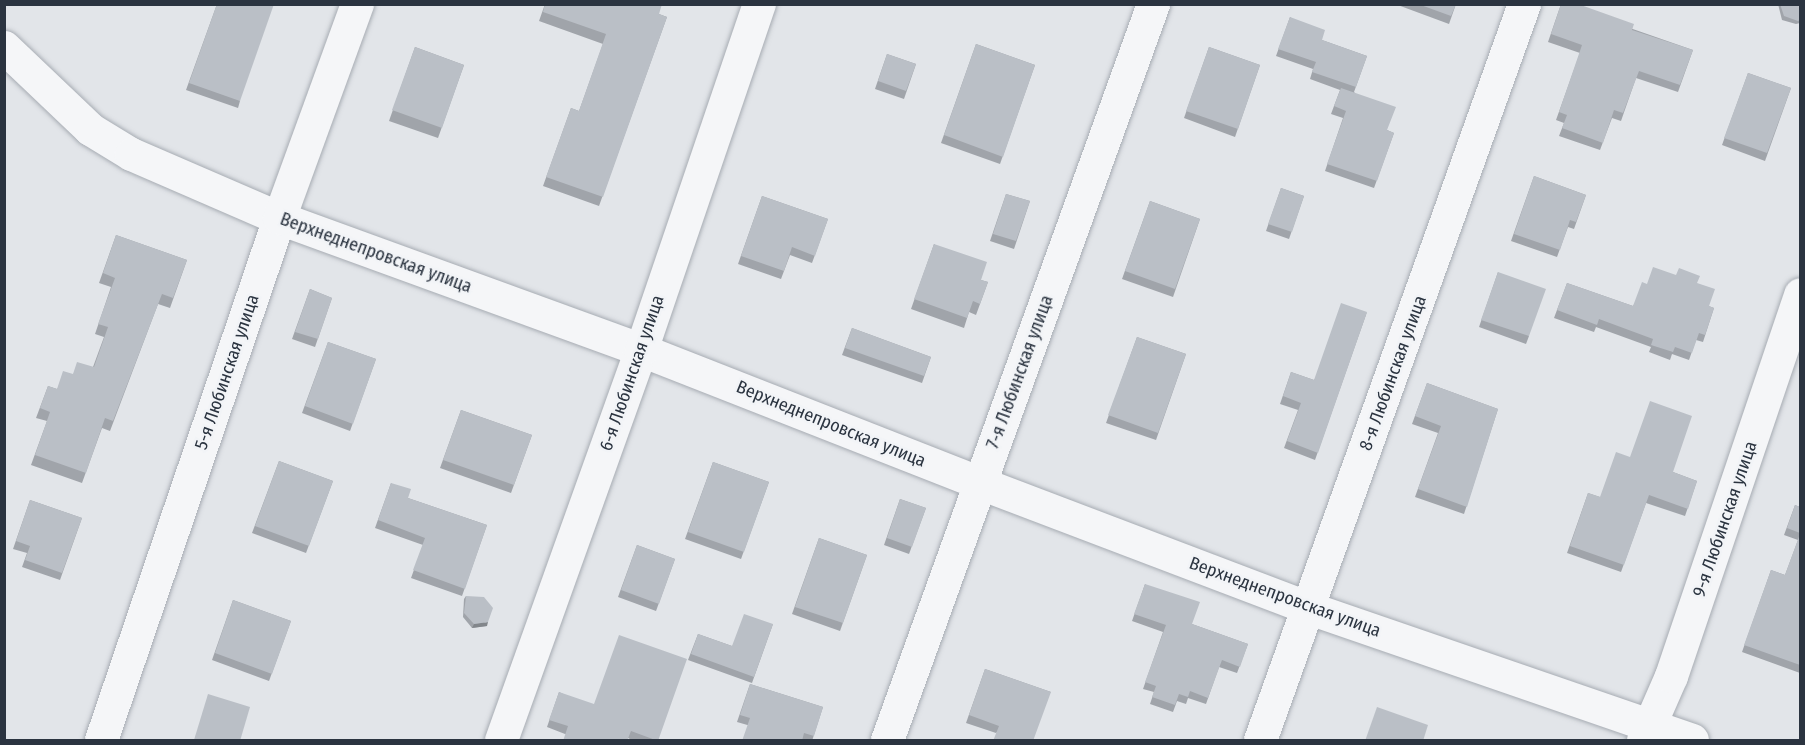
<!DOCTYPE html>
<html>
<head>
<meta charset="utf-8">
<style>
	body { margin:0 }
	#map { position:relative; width:1805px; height:745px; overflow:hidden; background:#e2e5e9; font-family:"Fira Sans Condensed",sans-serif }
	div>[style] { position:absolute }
	.roads { filter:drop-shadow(0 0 2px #a7acb3) drop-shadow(0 0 2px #a7acb3) }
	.minor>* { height:33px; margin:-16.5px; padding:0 16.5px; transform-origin:16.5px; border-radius:16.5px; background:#f5f6f8 }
	.wall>* { inset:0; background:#a0a4aa }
	.shaded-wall>* { inset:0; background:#82868b }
	.building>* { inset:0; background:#babfc6 }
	span { translate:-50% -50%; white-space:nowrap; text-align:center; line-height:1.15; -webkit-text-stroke:5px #f2f4f7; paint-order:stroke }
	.street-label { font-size:18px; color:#2b3440 }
	.frame { position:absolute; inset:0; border:6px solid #2b3440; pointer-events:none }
</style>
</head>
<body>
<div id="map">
	<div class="roads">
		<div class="minor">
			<div style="left:4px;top:47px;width:119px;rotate:43.6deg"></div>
			<div style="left:90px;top:129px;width:48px;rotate:31.4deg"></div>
			<div style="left:131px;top:154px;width:161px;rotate:23.4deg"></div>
			<div style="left:279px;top:218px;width:385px;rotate:20deg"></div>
			<div style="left:641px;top:350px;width:364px;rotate:21.4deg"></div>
			<div style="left:980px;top:483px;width:352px;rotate:20.8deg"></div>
			<div style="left:1309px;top:608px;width:405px;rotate:19deg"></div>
			<div style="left:101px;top:740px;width:552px;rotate:-71.17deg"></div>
			<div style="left:279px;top:218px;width:228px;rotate:-70deg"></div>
			<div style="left:501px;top:740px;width:414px;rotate:-70.3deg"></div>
			<div style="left:641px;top:350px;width:366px;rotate:-71.2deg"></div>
			<div style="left:887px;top:740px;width:783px;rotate:-70.13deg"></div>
			<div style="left:1260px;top:740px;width:782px;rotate:-70.27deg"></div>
			<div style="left:1643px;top:740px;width:70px;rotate:-66.4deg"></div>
			<div style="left:1671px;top:676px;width:403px;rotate:-71.3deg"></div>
		</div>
	</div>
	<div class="wall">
		<div style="clip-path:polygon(217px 4px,240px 101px,238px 108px,186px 90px)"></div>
		<div style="clip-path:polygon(545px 4px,659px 14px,667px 17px,599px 206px,543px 186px,571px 108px,579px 111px,603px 44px,539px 21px)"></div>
		<div style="clip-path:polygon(1395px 4px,1456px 4px,1449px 24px)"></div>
		<div style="clip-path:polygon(1561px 4px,1693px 50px,1678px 92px,1636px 78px,1621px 121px,1612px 118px,1600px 150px,1559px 136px,1564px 123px,1556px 120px,1580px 53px,1548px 42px)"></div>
		<div style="clip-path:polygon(1778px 4px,1800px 4px,1800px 23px,1796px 24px,1782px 20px)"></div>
		<div style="clip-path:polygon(1290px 17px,1322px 40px,1367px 56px,1354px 92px,1387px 130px,1394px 133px,1374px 188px,1325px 171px,1343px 118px,1331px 114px,1340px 90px,1310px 79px,1313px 69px,1276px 56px)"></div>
		<div style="clip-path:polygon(976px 44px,1035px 65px,1000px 164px,941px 143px)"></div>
		<div style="clip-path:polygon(415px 47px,464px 65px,438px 138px,389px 121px)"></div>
		<div style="clip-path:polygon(1209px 47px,1260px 65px,1235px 137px,1184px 118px)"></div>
		<div style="clip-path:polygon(887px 54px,916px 64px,904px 99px,875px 89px)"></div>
		<div style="clip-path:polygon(1748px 73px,1791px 88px,1765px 161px,1722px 145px)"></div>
		<div style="clip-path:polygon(1534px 176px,1586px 195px,1574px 229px,1568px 227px,1557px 257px,1511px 241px)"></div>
		<div style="clip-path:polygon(1281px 188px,1304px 196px,1289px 239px,1266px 231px)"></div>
		<div style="clip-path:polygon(1006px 194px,1030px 201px,1014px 249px,990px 241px)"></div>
		<div style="clip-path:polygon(762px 196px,828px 219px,812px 263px,790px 255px,781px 279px,738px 264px)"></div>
		<div style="clip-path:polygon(1150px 201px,1200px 219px,1173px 297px,1122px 279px)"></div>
		<div style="clip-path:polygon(116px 235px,187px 260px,170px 308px,158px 304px,110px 431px,102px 428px,82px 483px,31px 465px,47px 421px,36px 418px,48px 386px,57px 389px,73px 374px,93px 367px,104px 337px,95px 334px,111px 287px,99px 283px)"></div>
		<div style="clip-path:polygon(934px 244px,981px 280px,988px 282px,976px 315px,969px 312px,964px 328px,911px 309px)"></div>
		<div style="clip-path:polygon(1498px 272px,1529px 336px,1526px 344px,1479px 327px)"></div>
		<div style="clip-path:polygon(1567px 283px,1633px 306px,1647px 284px,1714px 308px,1703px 342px,1696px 340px,1689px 360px,1672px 354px,1670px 360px,1649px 352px,1651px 347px,1596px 327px,1594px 332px,1554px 318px)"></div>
		<div style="clip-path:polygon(310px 289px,332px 298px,315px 347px,292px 339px)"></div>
		<div style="clip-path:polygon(1367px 312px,1315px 460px,1284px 448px,1298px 410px,1280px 404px,1291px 372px,1314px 380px)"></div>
		<div style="clip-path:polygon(852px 328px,931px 357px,922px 383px,842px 355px)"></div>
		<div style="clip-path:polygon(1137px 337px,1186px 354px,1156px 440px,1106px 423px)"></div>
		<div style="clip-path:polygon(328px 342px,376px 359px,350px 431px,302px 413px)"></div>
		<div style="clip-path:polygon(1427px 383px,1498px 409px,1464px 514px,1415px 497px,1438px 433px,1412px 424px)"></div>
		<div style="clip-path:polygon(461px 410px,532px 435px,511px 493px,440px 468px)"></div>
		<div style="clip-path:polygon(279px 461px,333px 481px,306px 553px,252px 533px)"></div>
		<div style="clip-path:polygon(713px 462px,769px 482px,741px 559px,685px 539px)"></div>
		<div style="clip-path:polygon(1673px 472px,1697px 481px,1685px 516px,1646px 503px,1621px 572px,1567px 553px,1588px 493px,1600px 497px)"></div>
		<div style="clip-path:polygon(391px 483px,408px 498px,487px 525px,462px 596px,411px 578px,423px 545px,375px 528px)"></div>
		<div style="clip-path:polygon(900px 499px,926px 508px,909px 554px,884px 545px)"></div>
		<div style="clip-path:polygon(30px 500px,82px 518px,60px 580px,22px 567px,27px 553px,13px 549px)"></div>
		<div style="clip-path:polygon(1795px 505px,1800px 507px,1800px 673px,1742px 652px,1771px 570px,1785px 575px,1798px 540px,1784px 535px)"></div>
		<div style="clip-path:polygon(819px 538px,867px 555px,840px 631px,792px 614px)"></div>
		<div style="clip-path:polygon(637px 545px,675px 559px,656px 611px,618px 597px)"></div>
		<div style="clip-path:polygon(1145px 584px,1192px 624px,1248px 644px,1237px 673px,1219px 667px,1206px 704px,1188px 698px,1186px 704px,1177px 701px,1173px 712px,1150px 704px,1154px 692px,1143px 689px,1163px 632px,1132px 621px)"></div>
		<div style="clip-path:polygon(466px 596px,487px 626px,472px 628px,463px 617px,464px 599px)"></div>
		<div style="clip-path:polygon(233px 600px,291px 621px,269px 681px,212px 660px)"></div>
		<div style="clip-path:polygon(773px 624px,752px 683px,688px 660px,698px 634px,732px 646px)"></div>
		<div style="clip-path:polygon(985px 669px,1051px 692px,996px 733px,966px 723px)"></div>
		<div style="clip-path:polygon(750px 684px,823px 707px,812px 741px,803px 741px,737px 722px)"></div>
		<div style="clip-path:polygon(559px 692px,658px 741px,634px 741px,628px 738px,565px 734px,547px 727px)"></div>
	</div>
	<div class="shaded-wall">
		<div style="clip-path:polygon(488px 622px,487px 626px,472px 628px,474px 624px)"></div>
	</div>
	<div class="building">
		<div style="clip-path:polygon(217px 4px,274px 4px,240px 101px,189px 83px)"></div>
		<div style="clip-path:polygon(545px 4px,662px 4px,659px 14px,667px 17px,603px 197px,546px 177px,571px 108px,579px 111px,606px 34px,543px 12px)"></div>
		<div style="clip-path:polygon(1418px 4px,1456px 4px,1451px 16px)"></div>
		<div style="clip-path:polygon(1561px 4px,1578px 4px,1634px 24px,1632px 30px,1693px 50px,1680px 85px,1639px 71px,1623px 113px,1614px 110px,1603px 143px,1562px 128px,1567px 115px,1559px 112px,1582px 45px,1551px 34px)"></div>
		<div style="clip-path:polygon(1780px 4px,1800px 4px,1800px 20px,1798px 21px,1784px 16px)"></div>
		<div style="clip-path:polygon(1290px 17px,1325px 30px,1322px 40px,1367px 56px,1356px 87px,1312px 72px,1316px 62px,1278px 49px)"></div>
		<div style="clip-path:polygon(976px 44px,1035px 65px,1003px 157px,944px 135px)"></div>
		<div style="clip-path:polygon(415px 47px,464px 65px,442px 128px,392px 110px)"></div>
		<div style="clip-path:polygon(1209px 47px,1260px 65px,1238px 129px,1186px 111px)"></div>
		<div style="clip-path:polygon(887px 54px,916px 64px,906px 91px,878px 81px)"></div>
		<div style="clip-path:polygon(1748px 73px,1791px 88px,1767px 153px,1724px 138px)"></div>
		<div style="clip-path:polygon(1341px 88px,1396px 107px,1387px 130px,1394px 133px,1377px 181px,1327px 164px,1346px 111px,1334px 106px)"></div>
		<div style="clip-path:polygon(1534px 176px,1586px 195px,1576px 222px,1570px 220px,1560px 250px,1514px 234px)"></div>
		<div style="clip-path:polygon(1281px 188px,1304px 196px,1292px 232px,1268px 224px)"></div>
		<div style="clip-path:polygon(1006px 194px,1030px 201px,1016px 241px,993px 234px)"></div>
		<div style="clip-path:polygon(762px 196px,828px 219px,815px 256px,792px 247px,784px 271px,741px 256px)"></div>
		<div style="clip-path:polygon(1150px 201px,1200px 219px,1175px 289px,1125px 271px)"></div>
		<div style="clip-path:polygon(116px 235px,187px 260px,173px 298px,162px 294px,113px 421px,105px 418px,86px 473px,35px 455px,50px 412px,40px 408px,48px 386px,57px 389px,63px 371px,73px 374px,77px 362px,94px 367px,108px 327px,98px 324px,115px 278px,103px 273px)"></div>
		<div style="clip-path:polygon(934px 244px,987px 262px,981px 280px,988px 282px,980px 304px,973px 301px,967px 318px,914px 299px)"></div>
		<div style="clip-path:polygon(1653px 267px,1676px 275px,1679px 268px,1700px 276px,1697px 283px,1715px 289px,1709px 306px,1714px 308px,1705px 335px,1699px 333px,1692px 353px,1675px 347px,1673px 352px,1651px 345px,1653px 339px,1599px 319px,1597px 325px,1557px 310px,1567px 283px,1633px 306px,1642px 282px,1647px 284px)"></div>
		<div style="clip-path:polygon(1498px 272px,1546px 289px,1529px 336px,1481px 320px)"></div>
		<div style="clip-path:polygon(310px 289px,332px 298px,318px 339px,295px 332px)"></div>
		<div style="clip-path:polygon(1341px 303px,1367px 312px,1318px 453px,1287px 441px,1301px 403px,1283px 396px,1291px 372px,1314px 380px)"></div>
		<div style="clip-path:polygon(852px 328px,931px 357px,924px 376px,845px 348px)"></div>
		<div style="clip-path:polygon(1137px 337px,1186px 354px,1158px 433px,1108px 415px)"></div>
		<div style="clip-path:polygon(328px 342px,376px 359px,353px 424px,305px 406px)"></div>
		<div style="clip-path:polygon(1427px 383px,1498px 409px,1467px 507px,1418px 489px,1441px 426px,1415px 416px)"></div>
		<div style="clip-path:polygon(1650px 401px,1692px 416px,1673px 472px,1697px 481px,1688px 509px,1649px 495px,1624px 565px,1570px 546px,1588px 493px,1600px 497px,1616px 452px,1630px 457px)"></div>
		<div style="clip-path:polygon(461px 410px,532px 435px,514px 485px,443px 460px)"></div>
		<div style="clip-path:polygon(279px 461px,333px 481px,309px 546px,255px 526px)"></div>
		<div style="clip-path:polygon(713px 462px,769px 482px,744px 552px,688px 532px)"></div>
		<div style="clip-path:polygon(391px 483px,411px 489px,408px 498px,487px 525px,465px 589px,413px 570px,425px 538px,378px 520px)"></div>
		<div style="clip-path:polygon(900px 499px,926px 508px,912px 547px,887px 538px)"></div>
		<div style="clip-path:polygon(30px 500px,82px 518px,62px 573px,25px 560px,30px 546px,16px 541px)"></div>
		<div style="clip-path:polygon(1795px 505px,1800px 507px,1800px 533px,1787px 528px)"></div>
		<div style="clip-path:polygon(1800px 534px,1800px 665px,1744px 645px,1771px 570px,1785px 575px)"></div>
		<div style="clip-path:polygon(819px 538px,867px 555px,843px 623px,795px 607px)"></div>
		<div style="clip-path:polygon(637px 545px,675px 559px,659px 604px,621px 590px)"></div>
		<div style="clip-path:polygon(1145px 584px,1200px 602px,1192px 624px,1248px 644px,1240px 667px,1222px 660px,1208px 698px,1190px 691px,1188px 697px,1179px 694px,1175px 705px,1152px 697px,1156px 686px,1145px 682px,1166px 625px,1134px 614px)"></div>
		<div style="clip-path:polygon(466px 596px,484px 597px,493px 608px,488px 622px,474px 624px,464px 613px)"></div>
		<div style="clip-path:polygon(233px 600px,291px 621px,272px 674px,215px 653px)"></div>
		<div style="clip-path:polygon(744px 614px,773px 624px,754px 677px,691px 654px,698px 634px,732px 646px)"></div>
		<div style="clip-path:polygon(619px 635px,687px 659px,658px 741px,631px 731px,627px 741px,563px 741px,568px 726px,549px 720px,559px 692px,594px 704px)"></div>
		<div style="clip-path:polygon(985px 669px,1051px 692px,1033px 741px,993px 741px,999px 726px,969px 715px)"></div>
		<div style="clip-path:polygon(750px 684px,823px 707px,814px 736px,804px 733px,802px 741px,742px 741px,750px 718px,740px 715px)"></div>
		<div style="clip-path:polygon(208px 694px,250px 707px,240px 741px,194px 740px)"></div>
		<div style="clip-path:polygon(1377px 707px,1428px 725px,1423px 741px,1365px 741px)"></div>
	</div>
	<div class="street-label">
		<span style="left:376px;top:253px;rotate:20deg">Верхнеднепровская улица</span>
		<span style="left:227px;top:372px;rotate:-71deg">5-я Любинская улица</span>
		<span style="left:1020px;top:372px;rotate:-70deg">7-я Любинская улица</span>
		<span style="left:632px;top:373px;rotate:-71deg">6-я Любинская улица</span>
		<span style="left:1393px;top:373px;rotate:-70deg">8-я Любинская улица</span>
		<span style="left:831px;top:424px;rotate:22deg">Верхнеднепровская улица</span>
		<span style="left:1725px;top:519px;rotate:-71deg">9-я Любинская улица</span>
		<span style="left:1285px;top:597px;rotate:20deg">Верхнеднепровская улица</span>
	</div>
	<div class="frame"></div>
</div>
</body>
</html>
